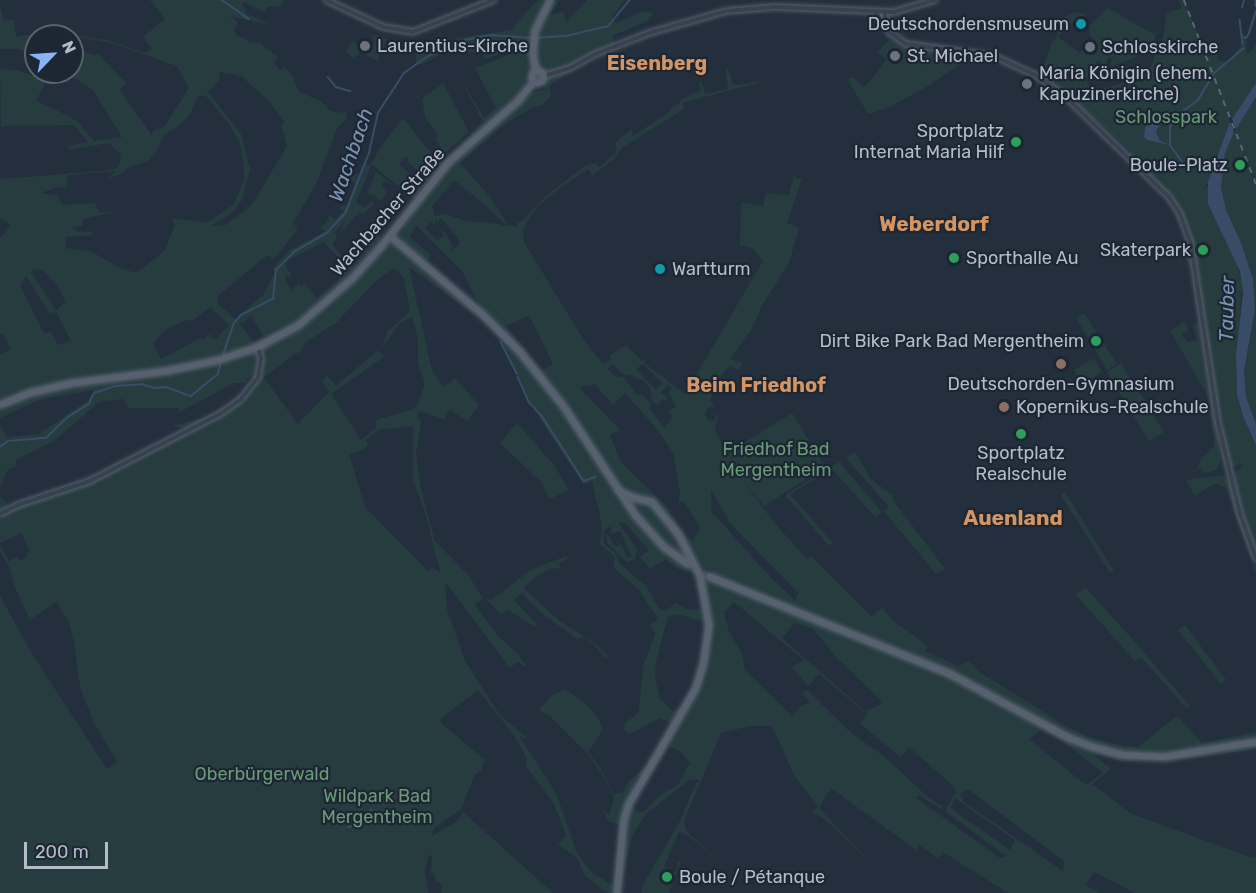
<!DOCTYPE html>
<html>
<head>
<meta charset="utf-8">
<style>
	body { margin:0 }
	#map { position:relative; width:1256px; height:893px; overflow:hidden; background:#242f3e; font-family:Rubik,sans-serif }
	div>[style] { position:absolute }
	.green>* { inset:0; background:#263c3f }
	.water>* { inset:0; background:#394c67 }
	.stream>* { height:1.5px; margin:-0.75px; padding:0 0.75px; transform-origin:0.75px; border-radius:0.75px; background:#394c67 }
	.primary-tunnel>* { height:6px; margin-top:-3px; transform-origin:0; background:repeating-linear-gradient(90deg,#3a4453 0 6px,transparent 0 9px) }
	.roads { filter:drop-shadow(0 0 2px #565f6c) drop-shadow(0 0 2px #565f6c) }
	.tertiary>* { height:4px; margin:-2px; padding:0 2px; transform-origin:2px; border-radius:2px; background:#38414e }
	.primary>* { height:6px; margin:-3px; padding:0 3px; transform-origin:3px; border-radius:3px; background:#56606e }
	.primary>.ring { margin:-3px; padding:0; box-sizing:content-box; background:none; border:6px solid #56606e; border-radius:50% }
	.rail>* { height:1.5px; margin-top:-0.75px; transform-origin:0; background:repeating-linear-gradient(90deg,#5a6575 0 6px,transparent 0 12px) }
	.dots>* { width:16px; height:16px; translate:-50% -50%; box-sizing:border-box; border:3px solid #1d2633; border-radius:50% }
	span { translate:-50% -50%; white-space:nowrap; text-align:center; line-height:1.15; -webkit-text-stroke:4.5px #1d2633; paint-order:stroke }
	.poi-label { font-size:18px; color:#b4bcc9 }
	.right { translate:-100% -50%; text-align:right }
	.left { translate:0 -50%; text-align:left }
	.park-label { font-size:18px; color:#6b9a76 }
	.street-label { font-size:18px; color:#b4bcc9 }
	.neighbourhood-label { font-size:20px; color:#d59563; font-weight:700 }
	.water-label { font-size:20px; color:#7c92b1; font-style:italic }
	.quarter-label { font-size:21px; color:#d59563; font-weight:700 }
	.north { position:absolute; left:24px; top:24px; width:60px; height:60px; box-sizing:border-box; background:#1d2633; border:2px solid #59626f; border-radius:50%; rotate:65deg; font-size:16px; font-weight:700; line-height:24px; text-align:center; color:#b4bcc9 }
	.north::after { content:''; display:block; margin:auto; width:21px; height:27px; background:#8ab4f8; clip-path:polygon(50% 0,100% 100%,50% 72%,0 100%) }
	.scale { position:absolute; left:24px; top:842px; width:84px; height:27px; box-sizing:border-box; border:3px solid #b4bcc9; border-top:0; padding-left:8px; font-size:18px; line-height:21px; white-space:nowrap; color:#b4bcc9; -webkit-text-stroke:4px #1d2633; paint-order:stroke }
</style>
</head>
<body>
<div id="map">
	<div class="green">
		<div style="clip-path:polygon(evenodd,150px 0,284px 0,281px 7px,268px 6px,264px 12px,244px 2px,241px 6px,246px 9px,245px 13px,271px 25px,229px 16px,238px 22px,234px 30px,236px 34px,251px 43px,260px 43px,278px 57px,273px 62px,280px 70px,285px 67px,293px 77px,299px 92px,321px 101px,329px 110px,338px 113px,347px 111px,346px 119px,337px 128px,316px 184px,293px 223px,298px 229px,274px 259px,267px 255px,219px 295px,217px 303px,235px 319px,264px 294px,274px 273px,273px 268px,290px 250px,326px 231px,320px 228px,327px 222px,329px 215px,335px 219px,340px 215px,343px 212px,339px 207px,347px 205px,354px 188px,354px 182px,347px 179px,359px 173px,364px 162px,371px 166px,356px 202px,365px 208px,373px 200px,373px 206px,363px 213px,359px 212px,340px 234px,345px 221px,335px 232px,337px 238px,332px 244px,352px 267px,376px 237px,377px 224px,381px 225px,380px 247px,394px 244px,400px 246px,403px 239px,399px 236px,419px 203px,371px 164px,380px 148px,403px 118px,435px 158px,443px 155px,446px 159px,483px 122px,460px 77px,484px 118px,496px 108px,475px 68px,524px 49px,530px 49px,533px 53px,536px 48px,530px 42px,525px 41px,522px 47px,485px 59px,481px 48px,474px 54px,473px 51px,467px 52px,461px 43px,422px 64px,416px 63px,416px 50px,418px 55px,425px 53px,428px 43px,433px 50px,457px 38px,514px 30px,512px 28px,538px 0,543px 0,532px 32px,550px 0,560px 0,549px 15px,564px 12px,566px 22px,587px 0,625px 0,612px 17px,616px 23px,639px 13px,650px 11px,653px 14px,648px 21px,614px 35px,614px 47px,593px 55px,593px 58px,550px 85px,551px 96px,542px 105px,533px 107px,502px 126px,460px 163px,490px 197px,508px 225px,517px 227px,517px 223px,524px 219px,547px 195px,586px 165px,595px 163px,599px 167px,603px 164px,616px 152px,616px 142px,632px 129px,632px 136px,666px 115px,674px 105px,681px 103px,680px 100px,700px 91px,699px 83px,702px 82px,705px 94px,728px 89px,726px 68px,728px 68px,733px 84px,741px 85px,757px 81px,758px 83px,682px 103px,684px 109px,622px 148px,614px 159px,592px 176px,589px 169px,561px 187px,537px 207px,527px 221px,523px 232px,524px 242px,580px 334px,603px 364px,610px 361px,610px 355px,626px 345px,642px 361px,646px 358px,644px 362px,648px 366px,685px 394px,763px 261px,752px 248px,740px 245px,741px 202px,763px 206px,766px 193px,789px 195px,794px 173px,796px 178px,802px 178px,787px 223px,799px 228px,789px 263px,761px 307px,753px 327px,730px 359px,743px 363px,738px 371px,731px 366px,727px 369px,714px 385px,710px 402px,715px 406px,708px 408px,705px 413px,707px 419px,713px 421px,719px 411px,715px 431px,732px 461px,729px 452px,792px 413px,825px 467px,764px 506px,742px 479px,772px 520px,803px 555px,807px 559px,812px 557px,871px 616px,883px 608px,891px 619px,920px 640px,927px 647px,925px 651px,959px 666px,968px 661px,981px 673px,1068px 727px,1089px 737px,1123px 746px,1138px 747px,1177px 716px,1202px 743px,1256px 732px,1256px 749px,1177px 760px,1121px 761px,1092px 753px,1111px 769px,1092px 784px,1132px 814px,1250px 857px,1256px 856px,1256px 893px,1135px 893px,1094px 872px,1085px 885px,1100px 893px,1008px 893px,943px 852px,938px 858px,919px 845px,916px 850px,831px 788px,819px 808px,871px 863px,835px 828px,820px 816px,812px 814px,818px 806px,795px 777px,772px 726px,750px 726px,721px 733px,684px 821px,687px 832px,723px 864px,686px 834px,679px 832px,664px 867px,669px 869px,672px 874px,677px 869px,678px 862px,681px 862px,669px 893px,642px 893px,641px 888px,680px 821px,696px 783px,700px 782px,697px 779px,689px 780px,647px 813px,632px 836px,620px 893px,607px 893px,585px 876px,577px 858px,558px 844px,567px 836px,553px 802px,526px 766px,527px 759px,518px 742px,515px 741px,517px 739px,478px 690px,440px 719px,442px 724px,485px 760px,481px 771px,475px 774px,461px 809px,434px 828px,432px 836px,457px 821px,463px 812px,553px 893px,441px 893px,442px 885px,435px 880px,434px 873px,431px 874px,432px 856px,429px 855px,430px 849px,425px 872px,429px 892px,427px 893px,0 893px,0 596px,31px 652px,107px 769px,117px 762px,93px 721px,80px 687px,74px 643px,68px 620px,56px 602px,30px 620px,15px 587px,9px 566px,0 551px,0 545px,9px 561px,18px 557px,20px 561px,27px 557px,25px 553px,30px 551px,21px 533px,0 543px,0 496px,9px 506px,3px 509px,5px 511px,19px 504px,18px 502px,91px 478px,114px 464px,188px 429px,171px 426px,204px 418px,225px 407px,246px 391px,256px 379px,246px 378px,247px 383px,234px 383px,176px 414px,180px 408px,128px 408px,123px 399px,99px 402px,55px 440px,15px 460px,17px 466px,8px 469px,0 487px,0 425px,7px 437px,39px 434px,88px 400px,94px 390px,39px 400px,0 418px,0 354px,11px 350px,3px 334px,0 335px,0 239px,11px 225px,0 218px,0 179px,103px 171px,117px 168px,121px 160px,120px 154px,109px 143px,68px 150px,67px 146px,88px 142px,74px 125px,1px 126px,0 69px,17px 70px,46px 81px,36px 101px,69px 116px,79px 123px,94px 141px,122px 137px,93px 90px,70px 75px,57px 72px,72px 72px,72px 46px,94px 56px,97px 53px,126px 83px,120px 90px,152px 136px,153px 131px,164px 127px,189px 88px,177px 66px,112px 43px,72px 36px,40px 36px,53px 29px,63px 31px,66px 34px,107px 40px,144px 53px,152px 49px,143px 37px,165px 19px,150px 0,220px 72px,241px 76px,267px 99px,285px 122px,281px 124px,287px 146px,251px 206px,224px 226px,212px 225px,231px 214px,242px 200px,250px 169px,241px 134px,208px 92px,219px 80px,220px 72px,150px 0,534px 81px,542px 82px,546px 89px,533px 92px,487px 129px,534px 81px,150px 0,205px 95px,230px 125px,241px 146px,245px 179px,234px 204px,207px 223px,171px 218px,175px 225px,165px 250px,137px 273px,122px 269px,92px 252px,66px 248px,65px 237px,93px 235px,92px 232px,77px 231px,72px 227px,82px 226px,84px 219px,122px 210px,100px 213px,95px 203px,62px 205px,58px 196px,41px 193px,55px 188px,67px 187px,67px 175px,116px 171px,107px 179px,123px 173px,126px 168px,148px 161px,157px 151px,164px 135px,180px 125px,190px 114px,197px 97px,205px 95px,150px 0,407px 156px,409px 163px,423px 175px,420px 184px,399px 164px,407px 156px,150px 0,454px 180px,484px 204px,506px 225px,502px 227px,499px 224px,466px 221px,445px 214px,435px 216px,432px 206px,454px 180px,150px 0,439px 218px,441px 218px,460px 241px,459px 245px,450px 252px,453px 247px,445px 232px,441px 232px,444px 235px,438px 241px,425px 228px,431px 222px,435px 225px,436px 220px,439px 224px,439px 218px,150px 0,416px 225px,462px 271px,481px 308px,427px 261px,431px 255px,410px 237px,416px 225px,150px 0,324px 242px,346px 267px,343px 275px,317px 299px,305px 284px,300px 286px,300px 282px,291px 290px,285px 278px,287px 275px,290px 278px,291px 274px,285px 265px,288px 260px,324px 242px,150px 0,409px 267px,484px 322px,502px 340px,529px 402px,583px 484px,592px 481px,602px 526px,600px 544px,614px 556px,614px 568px,639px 590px,658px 619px,650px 625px,655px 634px,643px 666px,639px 712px,624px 724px,625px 731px,630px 734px,660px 718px,674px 724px,646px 766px,629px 781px,623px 792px,613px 794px,601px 769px,588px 752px,603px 729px,597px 716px,584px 702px,565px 689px,551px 696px,539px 710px,550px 716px,587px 753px,602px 774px,614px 798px,609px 816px,602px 807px,608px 821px,619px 825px,614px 886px,591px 872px,576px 851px,557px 795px,520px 737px,528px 739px,500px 715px,465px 661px,447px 610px,445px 582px,510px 668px,517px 662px,528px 668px,519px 655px,498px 636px,475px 605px,483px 598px,469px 576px,435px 541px,421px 489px,416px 454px,421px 422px,417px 416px,419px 411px,444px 419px,450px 410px,467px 421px,479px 405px,455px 378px,444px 387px,432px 371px,409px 267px,150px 0,394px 268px,404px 278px,410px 311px,387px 332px,382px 348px,400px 323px,412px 317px,418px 339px,418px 363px,425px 384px,417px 405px,413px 409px,376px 420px,376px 428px,361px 440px,331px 394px,385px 356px,377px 351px,336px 386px,327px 376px,322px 381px,329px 392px,298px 424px,264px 378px,294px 354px,301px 352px,305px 343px,337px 322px,376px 281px,394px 268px,150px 0,33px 269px,42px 270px,55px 282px,66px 302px,56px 310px,31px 272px,33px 269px,150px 0,26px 276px,50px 314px,56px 311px,71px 341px,58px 345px,50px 331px,44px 334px,20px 285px,26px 276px,150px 0,210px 307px,229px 325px,215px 340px,209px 334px,203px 340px,201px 338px,161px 359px,153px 343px,165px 330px,186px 320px,193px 321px,210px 307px,150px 0,251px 315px,264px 337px,253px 342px,239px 322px,243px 323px,251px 315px,150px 0,526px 316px,530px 317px,553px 364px,542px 370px,506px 326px,526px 316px,150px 0,613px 364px,622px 374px,634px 376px,639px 380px,642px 379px,651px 389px,651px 400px,658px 405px,663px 399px,666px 401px,668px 399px,661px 392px,668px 385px,672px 389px,669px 392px,676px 407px,668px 410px,672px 416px,665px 428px,649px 408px,651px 402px,648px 402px,638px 389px,641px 394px,638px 396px,623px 377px,615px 376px,607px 369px,613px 364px,150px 0,643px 364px,663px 383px,656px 390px,636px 369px,643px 364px,150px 0,595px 384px,613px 405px,625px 393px,656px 428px,673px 453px,680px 492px,678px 503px,683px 501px,700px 527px,694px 540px,687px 538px,666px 506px,621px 462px,610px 435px,620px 430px,579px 387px,595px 384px,150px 0,413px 426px,413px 480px,426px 515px,440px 572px,431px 567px,429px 572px,365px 507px,349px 454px,362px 450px,368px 445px,366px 440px,378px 430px,413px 426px,150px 0,711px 490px,730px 523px,798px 593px,795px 600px,772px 579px,711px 511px,711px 490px,150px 0,618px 522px,625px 523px,649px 550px,640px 557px,650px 569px,666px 559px,678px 569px,695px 574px,704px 610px,687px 609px,675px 603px,668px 609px,660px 610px,646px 586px,620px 564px,615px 553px,603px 543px,605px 529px,611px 526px,610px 534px,620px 531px,632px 557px,627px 558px,621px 544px,615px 546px,608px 535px,606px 535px,608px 544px,627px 562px,635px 559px,637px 549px,618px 522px,150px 0,734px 602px,804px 660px,791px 667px,807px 684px,809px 685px,819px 674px,867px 714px,860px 724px,901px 757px,909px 747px,950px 783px,956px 792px,945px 811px,1006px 856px,1000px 858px,916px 798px,918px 795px,942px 809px,942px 806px,929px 798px,886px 758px,850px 732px,807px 690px,802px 693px,810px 703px,802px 705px,792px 716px,745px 670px,742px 653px,729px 632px,724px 612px,734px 602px,150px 0,681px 615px,703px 622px,704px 646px,691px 691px,683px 706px,674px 712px,660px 699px,655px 678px,656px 662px,668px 616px,681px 615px,150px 0,795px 623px,813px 629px,836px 657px,882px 701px,879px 705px,866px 712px,782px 638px,795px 623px,150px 0,1042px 729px,1065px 743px,1103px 773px,1086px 785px,1029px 739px,1042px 729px,150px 0,669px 746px,681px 752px,691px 764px,688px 765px,678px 785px,659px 796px,643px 812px,639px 812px,633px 807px,636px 798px,669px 746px,150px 0,968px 789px,1064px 861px,1063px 871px,964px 802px,960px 794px,968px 789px,150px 0,955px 798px,1015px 840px,1010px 850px,957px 813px,951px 807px,955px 798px)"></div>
		<div style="clip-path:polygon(1179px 0,1184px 0,1207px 57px,1215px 53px,1220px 42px,1217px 60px,1227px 63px,1241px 46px,1242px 33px,1247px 37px,1246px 53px,1250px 53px,1256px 44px,1256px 83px,1232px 119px,1228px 110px,1230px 122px,1228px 130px,1208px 183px,1203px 189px,1208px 187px,1208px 204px,1236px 261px,1242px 282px,1236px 379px,1239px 404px,1249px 429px,1245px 431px,1249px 430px,1256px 445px,1256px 573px,1226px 488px,1216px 483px,1195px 496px,1186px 480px,1223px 475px,1230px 482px,1236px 498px,1235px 473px,1243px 464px,1228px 468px,1218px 424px,1216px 427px,1221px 461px,1217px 470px,1201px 474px,1204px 470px,1200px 468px,1197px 471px,1200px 460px,1214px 446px,1214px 439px,1207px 394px,1170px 331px,1185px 321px,1188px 331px,1181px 333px,1188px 342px,1197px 340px,1193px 325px,1200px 321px,1198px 306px,1193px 303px,1196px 301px,1194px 287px,1193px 284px,1189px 286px,1194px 280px,1191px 266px,1181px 252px,1192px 248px,1174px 205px,1128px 156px,1130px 150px,1041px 74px,1053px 39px,1055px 40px,1065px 17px,1075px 12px,1086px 14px,1081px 21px,1078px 18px,1058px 37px,1080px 53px,1085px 47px,1088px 54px,1095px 55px,1096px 47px,1090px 43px,1093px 38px,1090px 36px,1089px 26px,1108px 8px,1153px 34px,1157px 30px,1151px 51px,1147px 49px,1144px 55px,1140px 53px,1132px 59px,1110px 66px,1112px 59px,1108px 57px,1105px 68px,1109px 69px,1103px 74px,1097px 72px,1101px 62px,1098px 61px,1085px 80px,1095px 92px,1125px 82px,1125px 76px,1151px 66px,1155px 56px,1160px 54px,1167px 13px,1182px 8px)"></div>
		<div style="clip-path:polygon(0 4px,4px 21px,14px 20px,16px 37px,32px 34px,36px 36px,36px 59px,36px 54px,18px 49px,0 49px)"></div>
		<div style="clip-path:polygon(373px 34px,387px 39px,377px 61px,360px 52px,354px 58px,346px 52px,353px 40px,370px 52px,375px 40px,372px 38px)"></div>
		<div style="clip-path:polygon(890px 39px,914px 49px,963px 56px,962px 63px,923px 89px,887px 108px,868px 114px,848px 80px,853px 77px,864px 87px,873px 78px,887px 59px,877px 53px)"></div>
		<div style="clip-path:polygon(443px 83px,469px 132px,445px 153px,435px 139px,438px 135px,425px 117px,422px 99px)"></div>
		<div style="clip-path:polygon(1256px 97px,1256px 180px,1243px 151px,1256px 184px,1256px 424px,1246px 397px,1244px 371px,1255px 309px,1250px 267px,1226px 210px,1221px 187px,1225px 153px,1229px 140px)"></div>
		<div style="clip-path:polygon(376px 172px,393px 185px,384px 181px,382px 187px,387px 191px,382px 201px,376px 198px,375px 194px,373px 196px,367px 193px)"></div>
		<div style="clip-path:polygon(1084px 313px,1117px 364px,1107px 370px,1076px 318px)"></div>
		<div style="clip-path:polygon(1094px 358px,1102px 372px,1082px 384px,1074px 370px)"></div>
		<div style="clip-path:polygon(1121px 363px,1164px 432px,1149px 441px,1107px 372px)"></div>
		<div style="clip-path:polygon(517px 423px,554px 465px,569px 490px,550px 499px,540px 481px,500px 443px)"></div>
		<div style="clip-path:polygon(855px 452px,871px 479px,892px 495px,895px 503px,945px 569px,936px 574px,884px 511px,889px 507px,846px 458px)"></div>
		<div style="clip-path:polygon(839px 462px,882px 512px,875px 517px,832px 469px,790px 494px,833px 543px,829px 546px,785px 495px)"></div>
		<div style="clip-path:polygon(1065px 492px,1114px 571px,1110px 573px,1061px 495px)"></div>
		<div style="clip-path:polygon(564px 557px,570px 557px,560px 563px,560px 569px,552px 568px,531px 580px,524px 589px,560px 621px,594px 643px,608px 656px,605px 658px,594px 645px,583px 637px,578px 639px,566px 631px,539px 611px,522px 593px,514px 600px,536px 624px,535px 627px,508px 610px,501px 614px,486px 599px,491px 600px,532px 569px)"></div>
		<div style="clip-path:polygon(1086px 588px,1135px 642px,1190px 706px,1187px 709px,1141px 657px,1135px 661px,1075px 594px)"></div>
		<div style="clip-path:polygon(1185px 625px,1226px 680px,1221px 684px,1178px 630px)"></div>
	</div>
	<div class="water">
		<div style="clip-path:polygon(1256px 83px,1256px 97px,1236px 129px,1232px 119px)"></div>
		<div style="clip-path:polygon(1170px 113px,1179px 114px,1164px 119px,1156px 131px,1159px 140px,1170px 145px,1147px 140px,1144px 137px,1145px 127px)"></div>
		<div style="clip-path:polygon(1230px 122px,1234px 132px,1225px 153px,1221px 187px,1226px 210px,1241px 243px,1253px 279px,1255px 309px,1244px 371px,1246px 397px,1256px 424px,1256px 445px,1243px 416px,1237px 395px,1236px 355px,1243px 293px,1240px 271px,1208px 204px,1208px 182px)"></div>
	</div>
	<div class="stream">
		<div style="left:222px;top:0;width:33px;rotate:35deg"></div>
		<div style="left:1256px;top:0;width:6px;rotate:90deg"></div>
		<div style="left:1242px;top:8px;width:8px;rotate:-76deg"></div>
		<div style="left:1240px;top:20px;width:24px;rotate:83deg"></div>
		<div style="left:536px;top:38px;width:30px;rotate:-4deg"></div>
		<div style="left:566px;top:36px;width:43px;rotate:-13.4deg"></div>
		<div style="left:608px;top:26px;width:34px;rotate:-50deg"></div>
		<div style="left:1242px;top:38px;width:5px;rotate:-11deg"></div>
		<div style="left:1247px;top:37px;width:4px;rotate:-63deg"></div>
		<div style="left:1249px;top:33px;width:23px;rotate:-72deg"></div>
		<div style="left:328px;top:77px;width:13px;rotate:51deg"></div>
		<div style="left:336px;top:87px;width:15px;rotate:16deg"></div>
		<div style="left:1190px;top:173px;width:34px;rotate:-126deg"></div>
		<div style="left:1170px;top:145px;width:18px;rotate:-90deg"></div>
		<div style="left:1170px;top:127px;width:16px;rotate:-55deg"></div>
		<div style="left:1179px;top:114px;width:24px;rotate:-36deg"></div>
		<div style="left:1198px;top:100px;width:31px;rotate:-59deg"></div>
		<div style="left:1214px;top:73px;width:38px;rotate:-40deg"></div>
		<div style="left:489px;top:317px;width:37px;rotate:45deg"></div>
		<div style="left:501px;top:342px;width:36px;rotate:63deg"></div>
		<div style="left:223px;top:355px;width:34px;rotate:-71deg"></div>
		<div style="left:234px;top:323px;width:11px;rotate:-49deg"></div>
		<div style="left:241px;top:315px;width:36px;rotate:-27deg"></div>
		<div style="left:273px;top:299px;width:29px;rotate:-84deg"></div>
		<div style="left:276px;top:270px;width:25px;rotate:-45deg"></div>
		<div style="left:294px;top:252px;width:38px;rotate:-30deg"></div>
		<div style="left:327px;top:233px;width:26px;rotate:-47deg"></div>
		<div style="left:345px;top:214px;width:66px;rotate:-68.5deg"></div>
		<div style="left:369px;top:153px;width:41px;rotate:-77.3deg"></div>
		<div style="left:378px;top:113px;width:48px;rotate:-57deg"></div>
		<div style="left:404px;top:73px;width:29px;rotate:-35deg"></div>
		<div style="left:428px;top:56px;width:40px;rotate:-23.4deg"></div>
		<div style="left:465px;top:40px;width:26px;rotate:-11deg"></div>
		<div style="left:491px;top:35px;width:41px;rotate:4.2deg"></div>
		<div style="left:518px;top:377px;width:27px;rotate:66deg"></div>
		<div style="left:529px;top:402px;width:19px;rotate:47deg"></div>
		<div style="left:542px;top:416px;width:77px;rotate:57.1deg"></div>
		<div style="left:584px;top:481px;width:12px;rotate:-20deg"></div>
		<div style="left:0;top:447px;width:10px;rotate:-37deg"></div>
		<div style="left:8px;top:441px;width:38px;rotate:-5deg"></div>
		<div style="left:46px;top:438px;width:30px;rotate:-44deg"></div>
		<div style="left:68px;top:417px;width:25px;rotate:-32deg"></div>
		<div style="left:89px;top:404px;width:12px;rotate:-66deg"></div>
		<div style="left:94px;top:393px;width:23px;rotate:-18deg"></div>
		<div style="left:116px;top:386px;width:26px;rotate:-4deg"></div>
		<div style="left:142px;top:384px;width:13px;rotate:18deg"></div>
		<div style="left:154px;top:388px;width:12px;rotate:-5deg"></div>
		<div style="left:166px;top:387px;width:27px;rotate:20deg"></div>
		<div style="left:191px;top:396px;width:35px;rotate:-39deg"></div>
		<div style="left:218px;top:374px;width:12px;rotate:-76deg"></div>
		<div style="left:348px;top:827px;width:4px;rotate:-14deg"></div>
		<div style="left:352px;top:826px;width:12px;rotate:-59deg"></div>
		<div style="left:358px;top:816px;width:7px;rotate:16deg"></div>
		<div style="left:365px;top:818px;width:10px;rotate:-53deg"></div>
	</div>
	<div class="primary-tunnel">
		<div style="left:687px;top:564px;width:26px;rotate:29deg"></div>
	</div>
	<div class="roads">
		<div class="tertiary">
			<div style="left:326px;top:0;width:63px;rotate:25.3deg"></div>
			<div style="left:383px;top:27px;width:30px;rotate:9deg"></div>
			<div style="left:413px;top:32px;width:87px;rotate:-21.6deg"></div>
			<div style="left:874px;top:11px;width:16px;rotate:52deg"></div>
			<div style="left:884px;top:12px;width:21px;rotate:76deg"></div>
			<div style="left:889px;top:32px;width:21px;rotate:35deg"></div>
			<div style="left:906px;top:44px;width:89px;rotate:7.8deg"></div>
			<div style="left:994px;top:56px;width:47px;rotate:24.9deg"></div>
			<div style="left:1037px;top:76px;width:34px;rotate:36deg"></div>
			<div style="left:1065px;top:96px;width:145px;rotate:44.2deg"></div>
			<div style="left:1169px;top:197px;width:20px;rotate:57deg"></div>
			<div style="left:1180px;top:214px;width:33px;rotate:70deg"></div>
			<div style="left:1191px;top:245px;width:180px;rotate:81.4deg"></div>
			<div style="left:1218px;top:423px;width:94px;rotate:76.4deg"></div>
			<div style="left:1240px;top:514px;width:47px;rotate:70deg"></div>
			<div style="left:544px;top:76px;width:27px;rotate:-17deg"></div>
			<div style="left:570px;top:68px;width:26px;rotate:-29deg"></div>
			<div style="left:593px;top:55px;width:60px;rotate:-21.4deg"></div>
			<div style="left:649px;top:33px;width:80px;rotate:-15.9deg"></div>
			<div style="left:726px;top:11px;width:49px;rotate:-4.7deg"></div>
			<div style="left:775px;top:7px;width:119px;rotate:2.4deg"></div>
			<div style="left:894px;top:12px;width:43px;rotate:-16.3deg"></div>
			<div style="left:0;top:514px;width:20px;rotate:-27deg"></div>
			<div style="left:18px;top:505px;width:76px;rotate:-18.4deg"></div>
			<div style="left:90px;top:481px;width:146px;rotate:-27.3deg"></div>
			<div style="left:220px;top:414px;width:24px;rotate:-35deg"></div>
			<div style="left:240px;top:400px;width:28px;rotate:-51deg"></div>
			<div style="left:258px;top:378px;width:19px;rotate:-81deg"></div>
			<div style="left:261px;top:359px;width:12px;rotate:-104deg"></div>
		</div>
		<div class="primary">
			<div class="ring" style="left:532px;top:71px;width:6px;height:6px"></div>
			<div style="left:536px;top:71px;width:17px;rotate:-100deg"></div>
			<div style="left:533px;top:54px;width:23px;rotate:-85deg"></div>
			<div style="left:535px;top:31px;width:34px;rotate:-64deg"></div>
			<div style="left:390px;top:236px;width:121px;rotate:40.3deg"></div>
			<div style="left:482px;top:314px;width:54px;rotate:45deg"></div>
			<div style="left:520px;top:352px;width:70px;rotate:51.3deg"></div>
			<div style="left:564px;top:407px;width:131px;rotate:56.6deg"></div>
			<div style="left:636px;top:516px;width:42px;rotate:47.9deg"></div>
			<div style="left:664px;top:547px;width:29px;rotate:36deg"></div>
			<div style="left:0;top:405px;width:31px;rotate:-22deg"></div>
			<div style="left:29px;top:393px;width:45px;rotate:-12.8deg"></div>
			<div style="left:73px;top:383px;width:95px;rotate:-7.3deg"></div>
			<div style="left:167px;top:371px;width:53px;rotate:-11.9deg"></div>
			<div style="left:219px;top:360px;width:41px;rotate:-18.4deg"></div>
			<div style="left:258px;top:347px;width:47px;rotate:-28.2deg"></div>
			<div style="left:299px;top:325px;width:70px;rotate:-41deg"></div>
			<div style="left:352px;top:279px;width:42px;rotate:-47.9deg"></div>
			<div style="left:380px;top:248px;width:109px;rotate:-51.3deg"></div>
			<div style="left:448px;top:163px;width:94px;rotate:-41.5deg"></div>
			<div style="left:518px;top:101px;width:25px;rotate:-50deg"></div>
			<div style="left:710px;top:577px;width:259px;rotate:22deg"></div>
			<div style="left:950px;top:674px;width:135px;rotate:28.3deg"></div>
			<div style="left:1069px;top:738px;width:26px;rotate:21deg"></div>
			<div style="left:1093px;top:747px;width:31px;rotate:15deg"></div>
			<div style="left:1123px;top:755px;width:41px;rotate:2.8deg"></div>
			<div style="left:1164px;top:757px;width:93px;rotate:-9.3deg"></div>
			<div style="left:617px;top:893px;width:73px;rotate:-84.5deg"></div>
			<div style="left:624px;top:820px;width:17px;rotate:-73deg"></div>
			<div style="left:629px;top:804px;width:134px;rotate:-60deg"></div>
			<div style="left:696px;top:688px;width:28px;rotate:-73deg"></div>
			<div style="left:704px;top:661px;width:36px;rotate:-82deg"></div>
			<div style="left:709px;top:625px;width:50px;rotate:-100.4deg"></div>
			<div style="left:700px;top:576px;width:46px;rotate:-117.1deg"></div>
			<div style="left:679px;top:535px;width:43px;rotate:-129.3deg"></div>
			<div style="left:652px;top:502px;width:22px;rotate:-167deg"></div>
			<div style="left:631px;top:497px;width:15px;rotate:-152deg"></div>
		</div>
	</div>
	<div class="rail">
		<div style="left:1184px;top:0;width:198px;rotate:68.6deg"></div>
	</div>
	<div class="dots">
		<div style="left:1081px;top:24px;background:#0f9aa8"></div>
		<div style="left:365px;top:46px;background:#6b7280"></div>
		<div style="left:1090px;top:47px;background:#6b7280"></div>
		<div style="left:895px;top:56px;background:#6b7280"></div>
		<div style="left:1027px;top:84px;background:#6b7280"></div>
		<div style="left:1016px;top:142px;background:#2e9e5b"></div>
		<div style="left:1240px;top:165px;background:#2e9e5b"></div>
		<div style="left:1203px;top:250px;background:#2e9e5b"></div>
		<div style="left:954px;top:258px;background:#2e9e5b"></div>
		<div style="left:660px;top:269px;background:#0f9aa8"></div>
		<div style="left:1096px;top:341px;background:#2e9e5b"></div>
		<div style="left:1061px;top:364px;background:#8d6e63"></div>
		<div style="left:1004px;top:407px;background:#8d6e63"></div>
		<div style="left:1021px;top:434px;background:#2e9e5b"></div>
		<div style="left:667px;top:877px;background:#2e9e5b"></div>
	</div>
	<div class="poi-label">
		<span class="right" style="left:1069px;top:24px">Deutschordensmuseum</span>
		<span class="left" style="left:377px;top:46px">Laurentius-Kirche</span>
		<span class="left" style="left:1102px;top:47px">Schlosskirche</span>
		<span class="left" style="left:907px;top:56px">St. Michael</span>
		<span class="left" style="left:1039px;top:84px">Maria Königin (ehem.<br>Kapuzinerkirche)</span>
		<span class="right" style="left:1004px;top:142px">Sportplatz<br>Internat Maria Hilf</span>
		<span class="right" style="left:1228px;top:165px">Boule-Platz</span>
		<span class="right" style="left:1191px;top:250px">Skaterpark</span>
		<span class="left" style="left:966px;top:258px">Sporthalle Au</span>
		<span class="left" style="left:672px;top:269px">Wartturm</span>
		<span class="right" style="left:1084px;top:341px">Dirt Bike Park Bad Mergentheim</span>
		<span style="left:1061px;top:384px">Deutschorden-Gymnasium</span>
		<span class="left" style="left:1016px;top:407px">Kopernikus-Realschule</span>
		<span style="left:1021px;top:464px">Sportplatz<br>Realschule</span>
		<span class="left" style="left:679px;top:877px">Boule / Pétanque</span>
	</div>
	<div class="park-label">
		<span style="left:1166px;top:117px">Schlosspark</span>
		<span style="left:776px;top:460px">Friedhof Bad<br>Mergentheim</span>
		<span style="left:262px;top:774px">Oberbürgerwald</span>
		<span style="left:377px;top:807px">Wildpark Bad<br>Mergentheim</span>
	</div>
	<div class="street-label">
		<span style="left:388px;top:212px;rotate:-49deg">Wachbacher Straße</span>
	</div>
	<div class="neighbourhood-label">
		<span style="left:657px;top:63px">Eisenberg</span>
		<span style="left:756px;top:385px">Beim Friedhof</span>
	</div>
	<div class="water-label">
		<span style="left:351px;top:155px;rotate:-71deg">Wachbach</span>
		<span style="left:1227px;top:309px;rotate:-89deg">Tauber</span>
	</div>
	<div class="quarter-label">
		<span style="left:934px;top:224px">Weberdorf</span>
		<span style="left:1013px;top:518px">Auenland</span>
	</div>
	<div class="north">N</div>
	<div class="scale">200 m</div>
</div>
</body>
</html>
